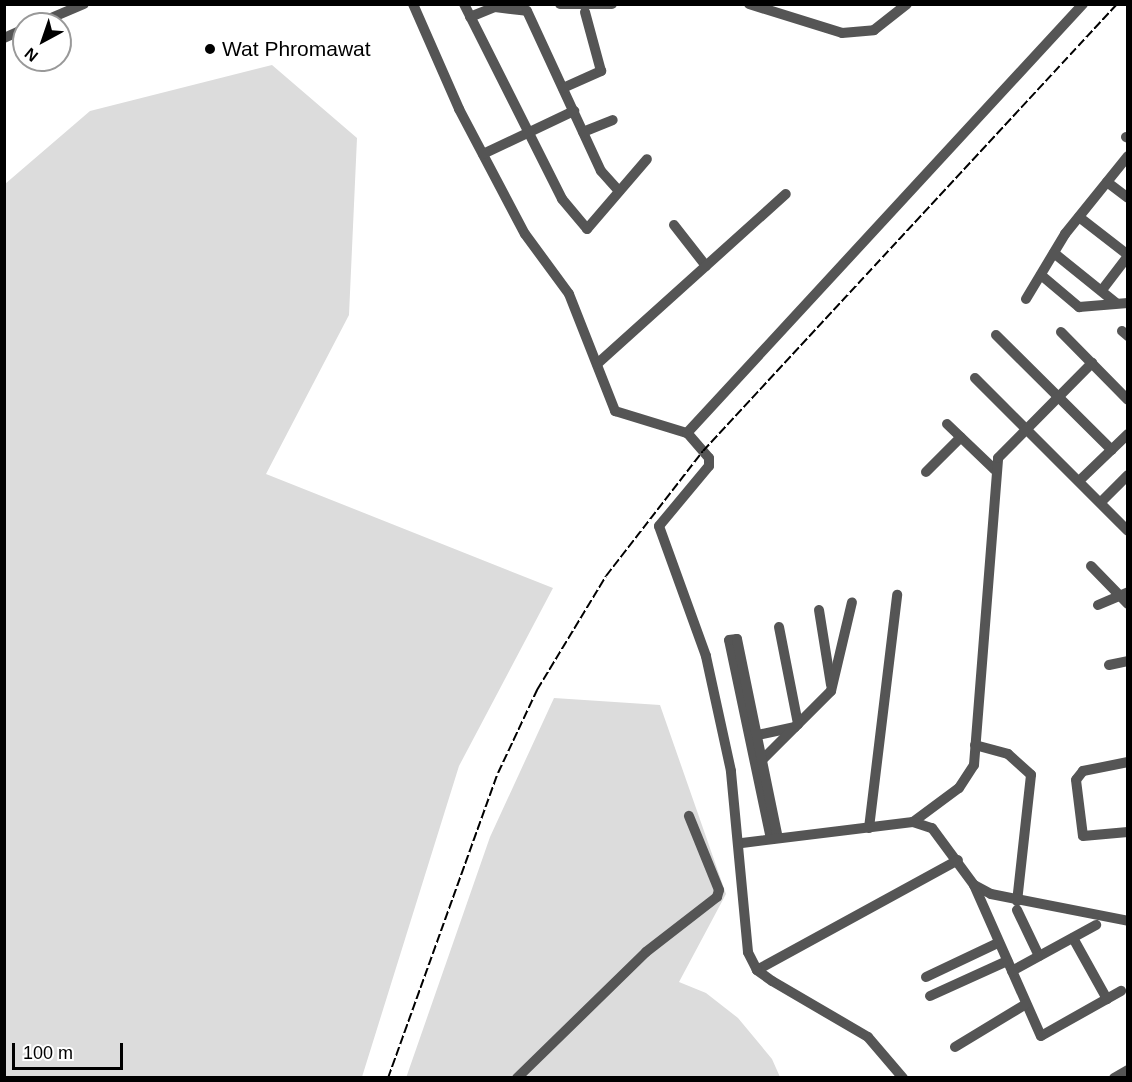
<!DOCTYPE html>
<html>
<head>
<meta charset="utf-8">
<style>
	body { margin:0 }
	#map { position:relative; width:1132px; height:1082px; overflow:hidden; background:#fff; font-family:Helvetica,sans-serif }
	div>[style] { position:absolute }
	.green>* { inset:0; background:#dcdcdc }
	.minor>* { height:10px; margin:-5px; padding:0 5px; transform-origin:5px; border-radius:5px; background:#555 }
	.rail>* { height:2px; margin-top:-1px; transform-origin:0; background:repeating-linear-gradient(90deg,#000 0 9px,transparent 0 12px) }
	.dots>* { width:16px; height:16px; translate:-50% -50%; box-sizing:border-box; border:3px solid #fff; border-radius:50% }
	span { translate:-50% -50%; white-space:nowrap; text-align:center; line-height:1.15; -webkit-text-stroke:4.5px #fff; paint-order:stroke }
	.poi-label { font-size:21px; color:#000 }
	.left { translate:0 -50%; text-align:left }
	.frame { position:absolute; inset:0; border:6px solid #000; pointer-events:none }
	.north { position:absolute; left:12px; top:12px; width:60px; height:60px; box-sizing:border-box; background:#fff; border:2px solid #999; border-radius:50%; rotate:220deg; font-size:16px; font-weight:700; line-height:24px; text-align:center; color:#000 }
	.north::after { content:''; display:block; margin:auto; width:21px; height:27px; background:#000; clip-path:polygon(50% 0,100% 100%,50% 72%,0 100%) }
	.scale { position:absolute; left:12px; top:1043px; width:111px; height:27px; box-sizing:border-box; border:3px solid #000; border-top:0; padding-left:8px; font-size:18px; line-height:21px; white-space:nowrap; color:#000; -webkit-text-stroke:4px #fff; paint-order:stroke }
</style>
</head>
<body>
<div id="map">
	<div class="green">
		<div style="clip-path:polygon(272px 65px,357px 138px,349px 315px,266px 474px,553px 588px,459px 766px,362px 1077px,5px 1077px,5px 184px,90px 111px)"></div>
		<div style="clip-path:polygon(554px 698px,660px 705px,726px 894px,679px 982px,706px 993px,738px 1018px,772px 1059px,780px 1077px,406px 1078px,490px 837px)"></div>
	</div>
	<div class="minor">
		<div style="left:413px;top:4px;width:115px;rotate:66.3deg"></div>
		<div style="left:459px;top:109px;width:141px;rotate:62.2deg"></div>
		<div style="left:525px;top:234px;width:74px;rotate:53.7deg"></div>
		<div style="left:569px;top:294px;width:126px;rotate:68.5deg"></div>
		<div style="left:615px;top:411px;width:75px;rotate:17deg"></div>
		<div style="left:464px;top:4px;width:218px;rotate:63.3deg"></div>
		<div style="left:562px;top:199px;width:39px;rotate:50deg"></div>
		<div style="left:587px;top:229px;width:92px;rotate:-49.4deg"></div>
		<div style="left:560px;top:4px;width:52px"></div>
		<div style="left:749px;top:4px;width:97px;rotate:17.3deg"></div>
		<div style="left:842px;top:33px;width:32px;rotate:-5deg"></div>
		<div style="left:874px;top:30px;width:42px;rotate:-38.2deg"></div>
		<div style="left:470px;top:17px;width:27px;rotate:-22deg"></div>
		<div style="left:495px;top:7px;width:32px;rotate:7deg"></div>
		<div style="left:527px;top:11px;width:176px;rotate:65.2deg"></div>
		<div style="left:601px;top:171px;width:27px;rotate:48deg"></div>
		<div style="left:37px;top:24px;width:51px;rotate:-23.1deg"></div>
		<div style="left:4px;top:38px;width:22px;rotate:-24deg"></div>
		<div style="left:563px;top:88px;width:42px;rotate:-24.1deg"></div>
		<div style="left:601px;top:71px;width:61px;rotate:-105.2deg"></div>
		<div style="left:583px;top:132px;width:32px;rotate:-22deg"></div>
		<div style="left:1126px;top:137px;width:2px;rotate:27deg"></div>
		<div style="left:483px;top:154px;width:101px;rotate:-25.3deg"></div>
		<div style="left:1107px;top:182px;width:26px;rotate:37deg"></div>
		<div style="left:1079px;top:217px;width:62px;rotate:37.8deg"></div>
		<div style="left:674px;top:225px;width:52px;rotate:52deg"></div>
		<div style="left:1054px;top:253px;width:80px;rotate:38.9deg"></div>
		<div style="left:1041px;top:275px;width:50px;rotate:40.1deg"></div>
		<div style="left:1079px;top:307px;width:49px;rotate:-4.7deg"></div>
		<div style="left:1102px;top:290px;width:43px;rotate:-52.6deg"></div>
		<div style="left:1026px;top:299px;width:76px;rotate:-59deg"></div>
		<div style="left:1065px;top:234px;width:100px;rotate:-51.1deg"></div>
		<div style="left:1122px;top:331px;width:8px;rotate:40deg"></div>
		<div style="left:1061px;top:332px;width:95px;rotate:45.4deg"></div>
		<div style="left:996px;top:335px;width:163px;rotate:44.8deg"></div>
		<div style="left:597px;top:364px;width:254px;rotate:-42deg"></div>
		<div style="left:975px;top:378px;width:216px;rotate:45deg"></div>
		<div style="left:947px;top:424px;width:66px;rotate:43.8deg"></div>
		<div style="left:926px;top:472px;width:49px;rotate:-45deg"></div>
		<div style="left:1079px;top:481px;width:68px;rotate:-43.8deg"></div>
		<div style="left:1101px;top:502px;width:38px;rotate:-45deg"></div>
		<div style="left:1091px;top:566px;width:53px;rotate:45.8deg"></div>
		<div style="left:1098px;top:605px;width:33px;rotate:-23deg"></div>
		<div style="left:819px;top:610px;width:76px;rotate:80.9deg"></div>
		<div style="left:779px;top:627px;width:99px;rotate:78.9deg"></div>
		<div style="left:1109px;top:665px;width:19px;rotate:-12deg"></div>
		<div style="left:753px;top:736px;width:43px;rotate:-12.1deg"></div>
		<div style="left:975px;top:745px;width:34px;rotate:15deg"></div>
		<div style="left:1008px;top:754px;width:31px;rotate:42deg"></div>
		<div style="left:1031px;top:775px;width:127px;rotate:96.3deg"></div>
		<div style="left:1128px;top:762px;width:46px;rotate:168.7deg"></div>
		<div style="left:1083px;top:771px;width:11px;rotate:128deg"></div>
		<div style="left:1076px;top:780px;width:56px;rotate:82.9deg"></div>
		<div style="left:1083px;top:836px;width:45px;rotate:-5.1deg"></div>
		<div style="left:759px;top:763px;width:102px;rotate:-45deg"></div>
		<div style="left:831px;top:691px;width:91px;rotate:-76.7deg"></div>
		<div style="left:913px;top:822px;width:57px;rotate:-36.5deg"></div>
		<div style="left:959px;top:788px;width:27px;rotate:-57deg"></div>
		<div style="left:974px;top:765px;width:308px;rotate:-85.5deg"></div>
		<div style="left:998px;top:458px;width:134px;rotate:-45.3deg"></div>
		<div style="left:869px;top:828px;width:235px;rotate:-83.1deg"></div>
		<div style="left:771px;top:839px;width:203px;rotate:-101.9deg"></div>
		<div style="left:729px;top:640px;width:8px;rotate:-7deg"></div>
		<div style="left:737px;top:639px;width:203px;rotate:78.4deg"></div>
		<div style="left:742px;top:843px;width:172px;rotate:-7deg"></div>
		<div style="left:913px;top:822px;width:20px;rotate:18deg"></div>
		<div style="left:932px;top:828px;width:71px;rotate:53.6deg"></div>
		<div style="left:974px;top:885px;width:19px;rotate:28deg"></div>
		<div style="left:991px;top:894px;width:140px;rotate:11.1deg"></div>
		<div style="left:974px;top:885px;width:165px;rotate:66.1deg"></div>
		<div style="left:1041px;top:1036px;width:92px;rotate:-29.4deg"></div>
		<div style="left:1017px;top:910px;width:51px;rotate:64.4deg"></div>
		<div style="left:1073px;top:938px;width:70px;rotate:60.9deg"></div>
		<div style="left:757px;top:970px;width:229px;rotate:-28.7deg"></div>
		<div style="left:1012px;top:971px;width:96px;rotate:-28.7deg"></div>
		<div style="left:926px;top:977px;width:80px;rotate:-25.3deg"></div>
		<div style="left:930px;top:996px;width:85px;rotate:-24.4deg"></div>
		<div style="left:955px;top:1047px;width:83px;rotate:-31.2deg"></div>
		<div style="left:517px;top:1078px;width:180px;rotate:-44.3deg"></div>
		<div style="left:646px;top:952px;width:90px;rotate:-37.8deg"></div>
		<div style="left:717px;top:897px;width:7px;rotate:-74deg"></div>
		<div style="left:719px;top:890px;width:80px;rotate:-112.1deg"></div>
		<div style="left:903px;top:1078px;width:54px;rotate:-130.5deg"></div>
		<div style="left:868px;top:1037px;width:111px;rotate:-149.7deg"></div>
		<div style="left:772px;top:981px;width:19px;rotate:-144deg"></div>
		<div style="left:757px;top:970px;width:20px;rotate:-117deg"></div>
		<div style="left:748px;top:952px;width:182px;rotate:-95.4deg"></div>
		<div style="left:731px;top:771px;width:118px;rotate:-102.3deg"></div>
		<div style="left:706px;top:656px;width:138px;rotate:-109.9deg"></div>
		<div style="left:659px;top:526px;width:78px;rotate:-50.2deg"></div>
		<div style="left:709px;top:466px;width:8px;rotate:-90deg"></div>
		<div style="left:709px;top:458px;width:33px;rotate:-131deg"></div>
		<div style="left:687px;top:433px;width:584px;rotate:-47.29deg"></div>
		<div style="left:1114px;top:1078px;width:16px;rotate:-30deg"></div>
	</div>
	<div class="rail">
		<div style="left:388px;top:1078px;width:324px;rotate:-70.2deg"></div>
		<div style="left:498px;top:773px;width:92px;rotate:-64.8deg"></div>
		<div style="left:537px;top:690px;width:133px;rotate:-58.8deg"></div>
		<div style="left:606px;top:576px;width:158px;rotate:-52.2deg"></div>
		<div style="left:703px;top:451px;width:609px;rotate:-47.19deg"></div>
	</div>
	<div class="dots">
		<div style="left:210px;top:49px;background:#000"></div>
	</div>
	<div class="poi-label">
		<span class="left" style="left:222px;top:49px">Wat Phromawat</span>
	</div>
	<div class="frame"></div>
	<div class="north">N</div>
	<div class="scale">100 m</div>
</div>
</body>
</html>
